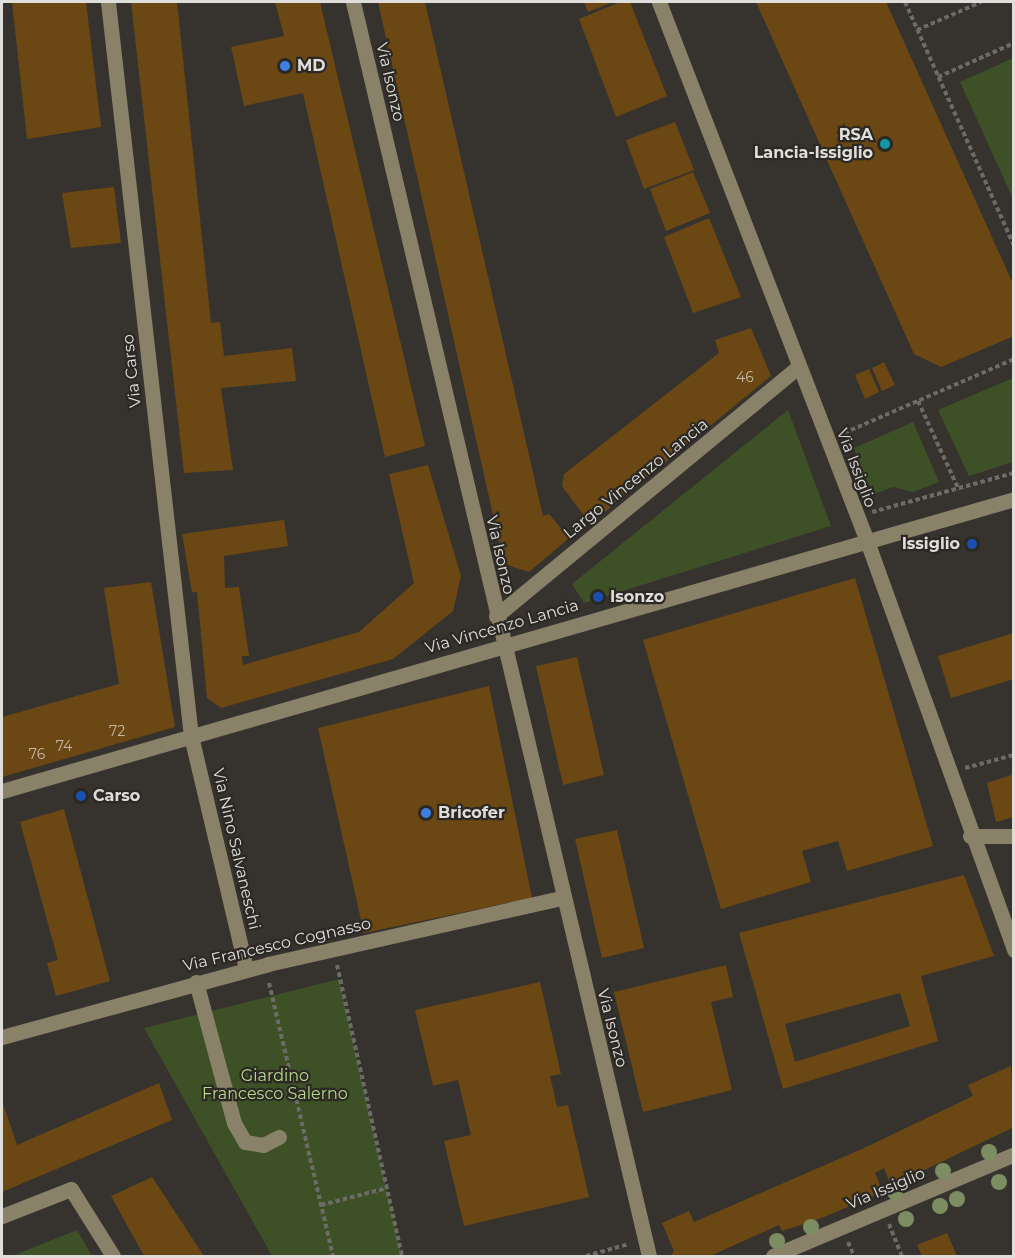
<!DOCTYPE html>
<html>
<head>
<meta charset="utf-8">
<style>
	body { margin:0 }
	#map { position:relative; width:1015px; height:1258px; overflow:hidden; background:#36332f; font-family:Montserrat,sans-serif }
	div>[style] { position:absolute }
	.green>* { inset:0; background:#3e5026 }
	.building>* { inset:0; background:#6b4713 }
	.path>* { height:4px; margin-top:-2px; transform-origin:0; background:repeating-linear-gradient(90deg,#6d6b67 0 4.5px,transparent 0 7.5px) }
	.minor>* { height:15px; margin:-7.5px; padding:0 7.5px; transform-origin:7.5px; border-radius:7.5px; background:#8a8169 }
	.trees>* { width:16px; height:16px; margin:-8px; border-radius:50%; background:#7c8e61 }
	.dots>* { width:16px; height:16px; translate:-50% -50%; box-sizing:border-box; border:3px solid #2c2925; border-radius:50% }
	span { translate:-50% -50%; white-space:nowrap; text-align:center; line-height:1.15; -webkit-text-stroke:4.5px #2c2925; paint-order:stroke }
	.number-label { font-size:14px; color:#c3b8a9 }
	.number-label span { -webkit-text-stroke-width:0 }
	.poi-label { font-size:16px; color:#e0dedb; font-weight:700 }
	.left { translate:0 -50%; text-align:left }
	.right { translate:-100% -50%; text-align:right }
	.street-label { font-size:16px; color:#e0dedb }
	.park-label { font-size:16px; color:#b6d98a }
	.frame { position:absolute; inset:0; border:3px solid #e0dedb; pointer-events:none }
</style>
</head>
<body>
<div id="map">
	<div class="green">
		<div style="clip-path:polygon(1013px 58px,1013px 199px,960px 82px)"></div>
		<div style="clip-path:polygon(1013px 378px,1013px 462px,969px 476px,938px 410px)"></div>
		<div style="clip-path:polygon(788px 410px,831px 526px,584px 603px,572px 584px)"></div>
		<div style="clip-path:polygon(913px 422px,939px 482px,913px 492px,893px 487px,872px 495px,854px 448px)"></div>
		<div style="clip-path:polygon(339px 979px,402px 1256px,272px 1256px,144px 1028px)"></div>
		<div style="clip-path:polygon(77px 1230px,92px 1256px,12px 1256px)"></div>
	</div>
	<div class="building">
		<div style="clip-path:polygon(12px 2px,86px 2px,101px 127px,27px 139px)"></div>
		<div style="clip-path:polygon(131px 2px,177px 2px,211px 323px,220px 322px,224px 356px,292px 348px,296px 381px,221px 388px,233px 470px,184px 473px)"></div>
		<div style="clip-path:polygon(275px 2px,320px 2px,425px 446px,385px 457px,303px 93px,244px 106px,231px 47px,284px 36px)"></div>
		<div style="clip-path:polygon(378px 2px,425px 2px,543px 516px,549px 514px,569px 538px,529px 572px,504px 564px)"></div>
		<div style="clip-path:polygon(584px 2px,613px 2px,588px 12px)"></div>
		<div style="clip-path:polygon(620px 2px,630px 2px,667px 96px,616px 117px,579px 19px)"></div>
		<div style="clip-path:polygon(756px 2px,886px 2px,1014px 286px,1014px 336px,941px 367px,914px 354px)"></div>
		<div style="clip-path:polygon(675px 122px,694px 170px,644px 189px,626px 140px)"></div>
		<div style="clip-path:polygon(693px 172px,710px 213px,666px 231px,650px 189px)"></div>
		<div style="clip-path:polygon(114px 187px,121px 243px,71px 248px,62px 193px)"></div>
		<div style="clip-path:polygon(709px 218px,741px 297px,693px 313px,664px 237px)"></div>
		<div style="clip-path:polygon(751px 328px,771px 376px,590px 524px,562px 486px,564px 474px,719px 353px,715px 340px)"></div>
		<div style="clip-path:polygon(884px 362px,895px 385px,882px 391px,872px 368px)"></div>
		<div style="clip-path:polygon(869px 369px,879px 392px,865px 399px,855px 375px)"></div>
		<div style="clip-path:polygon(428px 465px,461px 576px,453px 611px,393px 659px,221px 708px,207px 698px,197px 592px,192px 592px,182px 534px,284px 520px,288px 546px,224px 556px,225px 588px,239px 587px,249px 656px,242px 656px,243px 665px,359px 632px,414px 583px,389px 474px)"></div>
		<div style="clip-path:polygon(855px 578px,933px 846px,847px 871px,838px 841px,802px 851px,811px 882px,721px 909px,643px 640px)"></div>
		<div style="clip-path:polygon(151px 582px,175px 727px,2px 777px,2px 717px,119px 684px,104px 588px)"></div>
		<div style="clip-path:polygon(1014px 633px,1014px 679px,951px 698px,938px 656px)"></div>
		<div style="clip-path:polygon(577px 657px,604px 775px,563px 785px,536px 666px)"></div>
		<div style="clip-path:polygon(489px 686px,532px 898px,364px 933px,318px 728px)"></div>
		<div style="clip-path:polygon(1014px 774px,1014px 817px,996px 822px,987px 783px)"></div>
		<div style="clip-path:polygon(64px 809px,110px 981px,56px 996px,47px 963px,58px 960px,20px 822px)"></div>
		<div style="clip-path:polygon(617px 830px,644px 948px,602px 958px,575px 839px)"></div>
		<div style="clip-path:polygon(evenodd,964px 875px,994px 956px,921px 976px,938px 1041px,783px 1089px,739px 933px,964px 875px,900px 993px,910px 1026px,795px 1062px,785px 1024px,900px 993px)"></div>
		<div style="clip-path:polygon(726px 965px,733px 997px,711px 1002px,732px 1090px,643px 1112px,614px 992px)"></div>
		<div style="clip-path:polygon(540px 982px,561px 1074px,550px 1076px,557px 1107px,568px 1105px,589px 1197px,464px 1226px,444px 1141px,471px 1135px,458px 1080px,433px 1086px,415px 1010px)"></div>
		<div style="clip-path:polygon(1011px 1066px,1014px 1127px,891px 1186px,884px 1168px,875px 1173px,883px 1192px,819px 1219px,782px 1231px,779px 1225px,710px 1256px,671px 1256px,674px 1251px,662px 1223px,689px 1211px,694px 1222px,864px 1148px,973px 1096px,968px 1085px)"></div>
		<div style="clip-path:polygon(159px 1083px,172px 1120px,2px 1192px,2px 1101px,17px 1145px)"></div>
		<div style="clip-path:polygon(152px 1177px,204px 1256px,144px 1256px,111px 1196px)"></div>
		<div style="clip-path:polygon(947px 1233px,957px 1256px,922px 1256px,917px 1245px)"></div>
	</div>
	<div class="path">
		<div style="left:905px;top:2px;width:267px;rotate:65.9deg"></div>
		<div style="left:917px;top:30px;width:70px;rotate:-23.6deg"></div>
		<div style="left:938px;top:77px;width:83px;rotate:-24.1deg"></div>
		<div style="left:918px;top:401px;width:98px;rotate:65.3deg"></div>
		<div style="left:844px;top:433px;width:185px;rotate:-23.5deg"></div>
		<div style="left:872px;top:512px;width:147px;rotate:-15.4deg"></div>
		<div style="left:965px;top:768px;width:51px;rotate:-14.9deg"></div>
		<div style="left:337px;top:965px;width:298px;rotate:77.4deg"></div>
		<div style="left:269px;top:983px;width:280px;rotate:76.8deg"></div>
		<div style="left:321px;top:1205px;width:68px;rotate:-14.4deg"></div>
		<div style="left:889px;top:1224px;width:35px;rotate:68deg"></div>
		<div style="left:848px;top:1242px;width:15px;rotate:67deg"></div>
		<div style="left:586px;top:1256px;width:45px;rotate:-15.6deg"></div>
	</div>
	<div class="minor">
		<div style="left:108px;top:2px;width:739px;rotate:83.55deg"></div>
		<div style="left:191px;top:736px;width:239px;rotate:76.7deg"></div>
		<div style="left:353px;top:2px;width:1288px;rotate:76.72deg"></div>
		<div style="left:659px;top:2px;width:578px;rotate:68.9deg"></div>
		<div style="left:867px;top:541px;width:435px;rotate:70.2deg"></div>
		<div style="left:496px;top:616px;width:391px;rotate:-39.5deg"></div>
		<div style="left:2px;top:791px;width:1053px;rotate:-16.09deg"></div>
		<div style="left:970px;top:836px;width:44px"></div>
		<div style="left:196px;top:982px;width:146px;rotate:74.9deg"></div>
		<div style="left:234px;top:1123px;width:22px;rotate:60deg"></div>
		<div style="left:245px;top:1142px;width:18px;rotate:9deg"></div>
		<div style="left:263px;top:1145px;width:18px;rotate:-27deg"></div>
		<div style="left:2px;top:1037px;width:276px;rotate:-15.3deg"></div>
		<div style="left:268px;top:964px;width:301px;rotate:-12.7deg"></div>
		<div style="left:2px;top:1216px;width:74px;rotate:-21.4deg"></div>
		<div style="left:71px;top:1189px;width:79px;rotate:57.9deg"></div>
		<div style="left:773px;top:1256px;width:262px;rotate:-22.9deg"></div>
	</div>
	<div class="trees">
		<div style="left:989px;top:1152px"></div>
		<div style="left:943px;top:1171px"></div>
		<div style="left:999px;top:1182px"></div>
		<div style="left:895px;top:1192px"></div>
		<div style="left:957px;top:1199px"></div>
		<div style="left:940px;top:1206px"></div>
		<div style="left:906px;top:1219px"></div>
		<div style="left:811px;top:1227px"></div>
		<div style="left:777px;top:1241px"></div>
	</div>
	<div class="dots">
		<div style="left:285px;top:66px;background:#3f7fe0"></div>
		<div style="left:885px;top:144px;background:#0f9aa8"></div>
		<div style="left:972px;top:544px;background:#1a4fb4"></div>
		<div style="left:598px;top:597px;background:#1a4fb4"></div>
		<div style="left:81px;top:796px;background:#1a4fb4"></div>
		<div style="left:426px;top:813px;background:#3f7fe0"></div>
	</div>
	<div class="number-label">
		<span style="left:745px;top:377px">46</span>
		<span style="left:117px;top:731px">72</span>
		<span style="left:64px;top:746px">74</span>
		<span style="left:37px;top:754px">76</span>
	</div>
	<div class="poi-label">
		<span class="left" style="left:297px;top:66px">MD</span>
		<span class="right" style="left:873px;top:144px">RSA<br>Lancia-Issiglio</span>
		<span class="right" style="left:960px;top:544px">Issiglio</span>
		<span class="left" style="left:610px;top:597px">Isonzo</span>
		<span class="left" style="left:93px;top:796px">Carso</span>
		<span class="left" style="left:438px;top:813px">Bricofer</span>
	</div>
	<div class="street-label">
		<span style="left:390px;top:82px;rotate:77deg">Via Isonzo</span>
		<span style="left:132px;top:371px;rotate:-96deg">Via Carso</span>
		<span style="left:856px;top:468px;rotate:69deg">Via Issiglio</span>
		<span style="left:636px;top:479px;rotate:-39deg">Largo Vincenzo Lancia</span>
		<span style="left:500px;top:555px;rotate:77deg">Via Isonzo</span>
		<span style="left:502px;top:627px;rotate:-16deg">Via Vincenzo Lancia</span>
		<span style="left:236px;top:849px;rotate:77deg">Via Nino Salvaneschi</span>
		<span style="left:277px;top:945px;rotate:-13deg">Via Francesco Cognasso</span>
		<span style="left:612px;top:1028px;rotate:76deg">Via Isonzo</span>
		<span style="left:886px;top:1189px;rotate:-23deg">Via Issiglio</span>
	</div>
	<div class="park-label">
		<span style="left:275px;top:1085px">Giardino<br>Francesco Salerno</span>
	</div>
	<div class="frame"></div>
</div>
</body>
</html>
